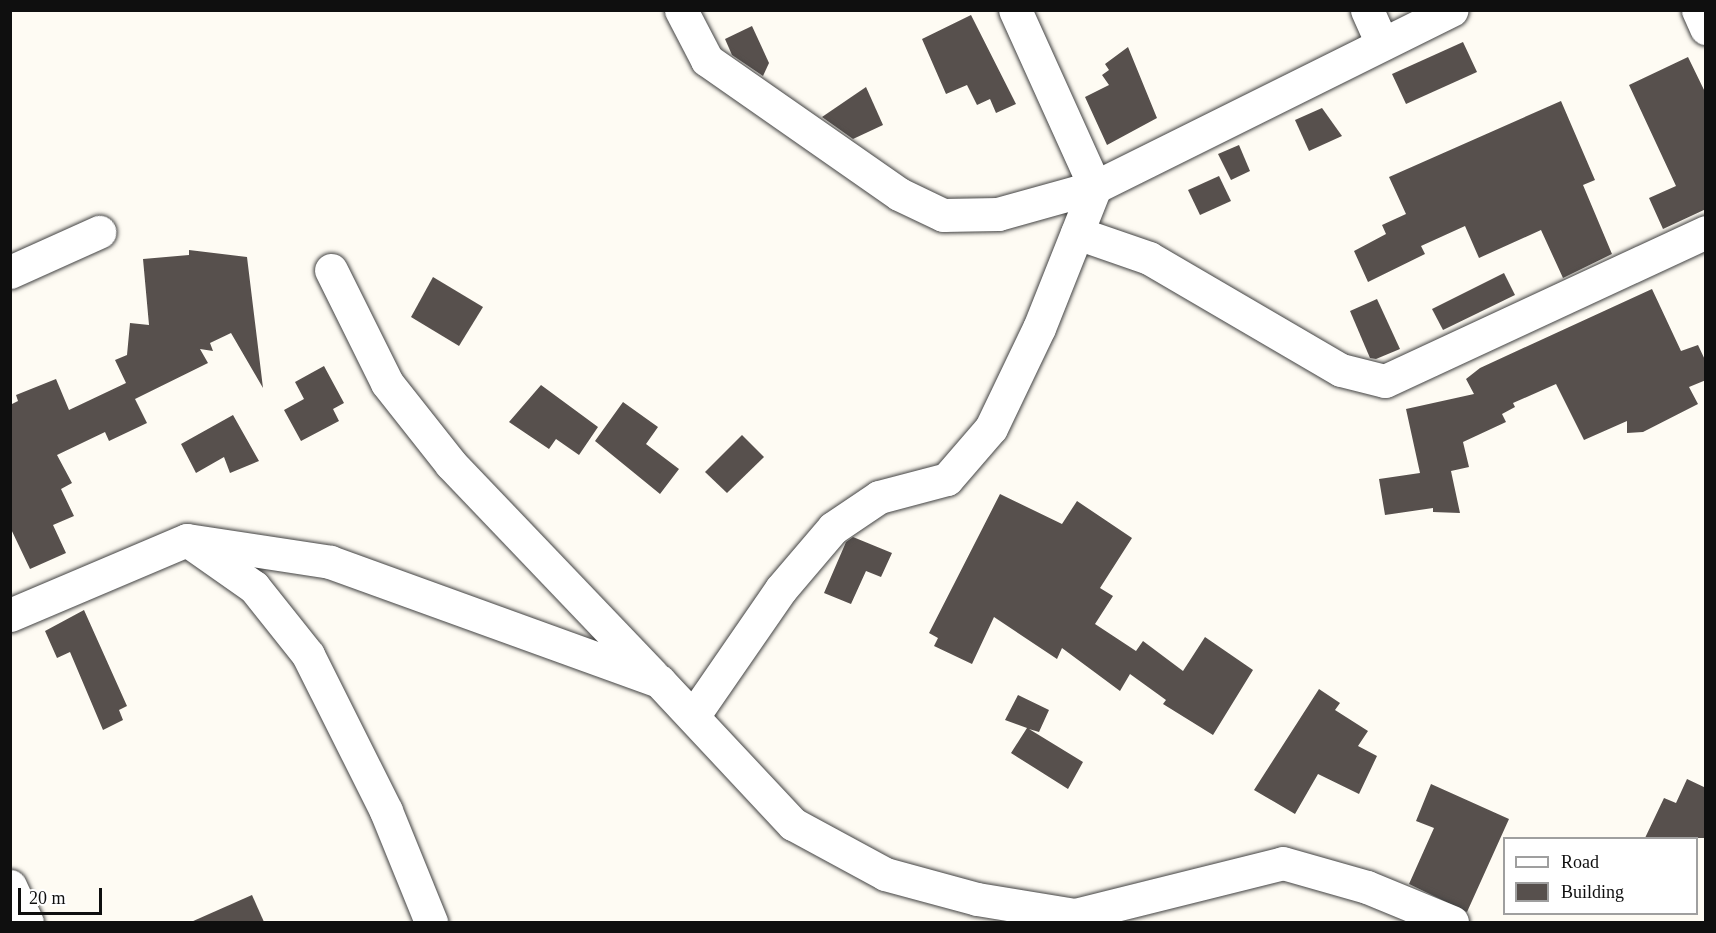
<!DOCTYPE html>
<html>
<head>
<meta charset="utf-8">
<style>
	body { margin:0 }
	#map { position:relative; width:1716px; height:933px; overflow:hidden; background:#fefbf3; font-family:"Times New Roman",serif }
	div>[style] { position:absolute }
	.building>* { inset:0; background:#57504d }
	.roads { filter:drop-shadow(0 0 2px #424242) drop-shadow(0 0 2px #424242) }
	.minor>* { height:33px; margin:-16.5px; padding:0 16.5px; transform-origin:16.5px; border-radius:16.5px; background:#fff }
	span { translate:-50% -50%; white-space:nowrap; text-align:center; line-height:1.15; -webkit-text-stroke:6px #fff; paint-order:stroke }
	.frame { position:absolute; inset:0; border:12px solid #0f0f0f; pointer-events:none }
	.legend { position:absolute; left:1503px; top:837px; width:195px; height:78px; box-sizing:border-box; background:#fff; border:2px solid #9f9f9f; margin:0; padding:8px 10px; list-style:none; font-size:18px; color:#0f0f0f }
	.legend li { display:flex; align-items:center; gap:12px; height:30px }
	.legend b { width:30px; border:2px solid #9f9f9f }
	.scale { position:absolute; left:18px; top:888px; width:84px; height:27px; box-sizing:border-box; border:3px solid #0f0f0f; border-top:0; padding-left:8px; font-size:18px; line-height:21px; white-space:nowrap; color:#0f0f0f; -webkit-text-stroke:4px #fff; paint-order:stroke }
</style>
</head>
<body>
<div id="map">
	<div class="building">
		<div style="clip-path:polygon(971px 15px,1016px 104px,996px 113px,990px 99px,977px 105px,967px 85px,946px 94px,922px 39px)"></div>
		<div style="clip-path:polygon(752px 26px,769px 63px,763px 76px,732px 55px,725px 39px)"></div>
		<div style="clip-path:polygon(1463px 42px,1477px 72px,1406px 104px,1392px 74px)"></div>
		<div style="clip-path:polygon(1128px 47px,1157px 118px,1107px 145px,1085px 97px,1109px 85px,1102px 75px,1109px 70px,1105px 64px)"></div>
		<div style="clip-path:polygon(1688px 57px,1706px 94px,1706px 209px,1663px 229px,1649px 198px,1676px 186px,1629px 85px)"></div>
		<div style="clip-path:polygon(866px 87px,883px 125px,853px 139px,822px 117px)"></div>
		<div style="clip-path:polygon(1561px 101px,1595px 180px,1583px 185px,1612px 254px,1563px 278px,1541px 230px,1479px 258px,1465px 226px,1421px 246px,1425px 254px,1368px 282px,1354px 251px,1386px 234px,1382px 225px,1406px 214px,1389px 177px)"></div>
		<div style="clip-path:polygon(1322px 108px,1342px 136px,1309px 151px,1295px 120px)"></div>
		<div style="clip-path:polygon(1239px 145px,1250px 171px,1231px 180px,1218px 154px)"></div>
		<div style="clip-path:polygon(1219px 176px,1231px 201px,1200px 215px,1188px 190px)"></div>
		<div style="clip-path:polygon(189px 250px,247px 257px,263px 388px,231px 333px,210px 343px,213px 351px,200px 349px,208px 363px,135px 399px,147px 423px,109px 441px,105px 432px,57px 455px,72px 483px,61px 489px,74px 516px,53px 525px,66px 553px,30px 569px,10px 527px,10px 405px,18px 401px,16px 395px,56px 379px,69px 410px,126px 383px,115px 360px,127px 355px,130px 323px,149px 325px,143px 259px,189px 255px)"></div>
		<div style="clip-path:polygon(1504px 273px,1515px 295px,1443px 330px,1432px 309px)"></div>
		<div style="clip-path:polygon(433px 277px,483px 307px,459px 346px,411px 317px)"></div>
		<div style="clip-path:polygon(1652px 289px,1681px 351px,1698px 345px,1706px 362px,1706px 380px,1689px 387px,1698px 404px,1643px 432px,1627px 433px,1627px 421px,1584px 440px,1556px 384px,1513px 403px,1515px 407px,1502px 414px,1506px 422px,1463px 442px,1469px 467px,1451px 471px,1460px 513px,1433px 512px,1433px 508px,1385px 515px,1379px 479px,1420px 473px,1406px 409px,1474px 394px,1466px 379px,1480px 368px)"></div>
		<div style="clip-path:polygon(1377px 299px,1400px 349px,1376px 359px,1370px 358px,1350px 311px)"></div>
		<div style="clip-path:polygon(324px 366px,344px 403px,333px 409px,339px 421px,301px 441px,284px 410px,304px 399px,295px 382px)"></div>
		<div style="clip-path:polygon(541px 385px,598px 427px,579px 455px,556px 439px,549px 449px,509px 422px)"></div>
		<div style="clip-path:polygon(623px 402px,658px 427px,646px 444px,679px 469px,660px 494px,595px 441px)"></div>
		<div style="clip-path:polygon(233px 415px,259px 461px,230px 473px,224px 457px,196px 473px,181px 444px)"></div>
		<div style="clip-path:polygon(742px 435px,764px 457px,727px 493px,705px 472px)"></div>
		<div style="clip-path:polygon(1000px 494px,1062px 524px,1077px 501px,1132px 538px,1100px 588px,1113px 596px,1095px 624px,1136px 651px,1143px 641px,1183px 671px,1205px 637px,1253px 670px,1213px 735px,1163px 704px,1166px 700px,1130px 674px,1120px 691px,1062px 648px,1057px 659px,994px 617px,972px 664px,934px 646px,938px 638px,929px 633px)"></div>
		<div style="clip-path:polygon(853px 537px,892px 553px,881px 577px,866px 571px,851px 604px,824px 593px,846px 542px)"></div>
		<div style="clip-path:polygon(84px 610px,127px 706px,119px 710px,123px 720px,103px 730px,70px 652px,57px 658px,45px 631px)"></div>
		<div style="clip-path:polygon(1319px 689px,1340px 703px,1335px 710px,1368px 731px,1358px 746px,1377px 756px,1359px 794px,1318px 774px,1295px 814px,1254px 790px)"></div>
		<div style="clip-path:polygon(1018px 695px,1049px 710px,1039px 732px,1029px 729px,1083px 762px,1068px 789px,1011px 753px,1027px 728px,1005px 720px)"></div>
		<div style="clip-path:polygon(1687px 779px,1706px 788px,1706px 838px,1645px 838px,1664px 798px,1676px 803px)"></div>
		<div style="clip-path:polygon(1431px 784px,1509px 819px,1467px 912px,1409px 884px,1434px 828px,1416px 821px)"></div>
		<div style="clip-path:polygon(252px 895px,264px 922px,191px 922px)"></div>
	</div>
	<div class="roads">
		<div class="minor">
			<div style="left:681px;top:10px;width:56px;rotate:62.5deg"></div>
			<div style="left:707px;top:60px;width:234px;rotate:34.9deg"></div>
			<div style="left:899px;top:194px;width:49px;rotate:25.5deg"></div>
			<div style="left:943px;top:215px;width:55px;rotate:-1deg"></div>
			<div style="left:998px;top:214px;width:101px;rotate:-15.6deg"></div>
			<div style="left:1095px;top:187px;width:398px;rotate:-26.4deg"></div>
			<div style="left:1367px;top:10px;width:37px;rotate:66deg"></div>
			<div style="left:1698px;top:10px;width:20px;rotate:66deg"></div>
			<div style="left:1077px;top:233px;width:76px;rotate:19.1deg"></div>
			<div style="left:1149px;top:258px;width:222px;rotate:30.3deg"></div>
			<div style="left:1341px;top:370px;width:45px;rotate:14deg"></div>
			<div style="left:1385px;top:381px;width:354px;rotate:-24.9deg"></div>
			<div style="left:331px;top:270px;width:126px;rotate:63.6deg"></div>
			<div style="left:387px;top:383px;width:103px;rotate:51.7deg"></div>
			<div style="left:451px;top:464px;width:291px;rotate:46.3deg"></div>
			<div style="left:10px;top:272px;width:98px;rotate:-24.2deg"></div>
			<div style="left:194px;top:545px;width:73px;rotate:35deg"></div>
			<div style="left:254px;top:587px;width:87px;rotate:51.5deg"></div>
			<div style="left:308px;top:655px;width:174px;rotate:63.4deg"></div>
			<div style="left:386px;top:811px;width:120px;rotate:67.9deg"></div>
			<div style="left:10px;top:615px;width:192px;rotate:-23deg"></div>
			<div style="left:187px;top:540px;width:145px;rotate:8.7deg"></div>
			<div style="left:330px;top:562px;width:350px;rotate:19.9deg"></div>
			<div style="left:659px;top:681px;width:196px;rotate:46.9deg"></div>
			<div style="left:793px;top:824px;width:105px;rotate:28.5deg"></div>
			<div style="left:885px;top:874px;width:95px;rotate:15.2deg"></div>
			<div style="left:977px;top:899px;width:99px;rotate:9.3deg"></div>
			<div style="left:1075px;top:915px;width:214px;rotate:-14deg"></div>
			<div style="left:1283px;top:863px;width:87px;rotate:15.9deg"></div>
			<div style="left:1367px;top:887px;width:92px;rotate:22.4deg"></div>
			<div style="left:694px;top:715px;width:153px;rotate:-55.4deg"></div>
			<div style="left:781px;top:589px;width:80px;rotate:-49.6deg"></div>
			<div style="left:833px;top:528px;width:55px;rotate:-34deg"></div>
			<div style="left:879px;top:497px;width:70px;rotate:-14.8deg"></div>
			<div style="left:947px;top:479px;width:67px;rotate:-49.2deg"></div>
			<div style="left:991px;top:428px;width:111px;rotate:-64.4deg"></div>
			<div style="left:1039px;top:328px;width:152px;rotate:-68.3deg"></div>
			<div style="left:1095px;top:187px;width:194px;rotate:-114.3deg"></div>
			<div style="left:10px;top:886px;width:40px;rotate:65deg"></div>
		</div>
	</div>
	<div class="frame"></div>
	<ul class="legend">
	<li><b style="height:8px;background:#fff"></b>Road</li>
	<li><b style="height:16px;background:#57504d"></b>Building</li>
	</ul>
	<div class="scale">20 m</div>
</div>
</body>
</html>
